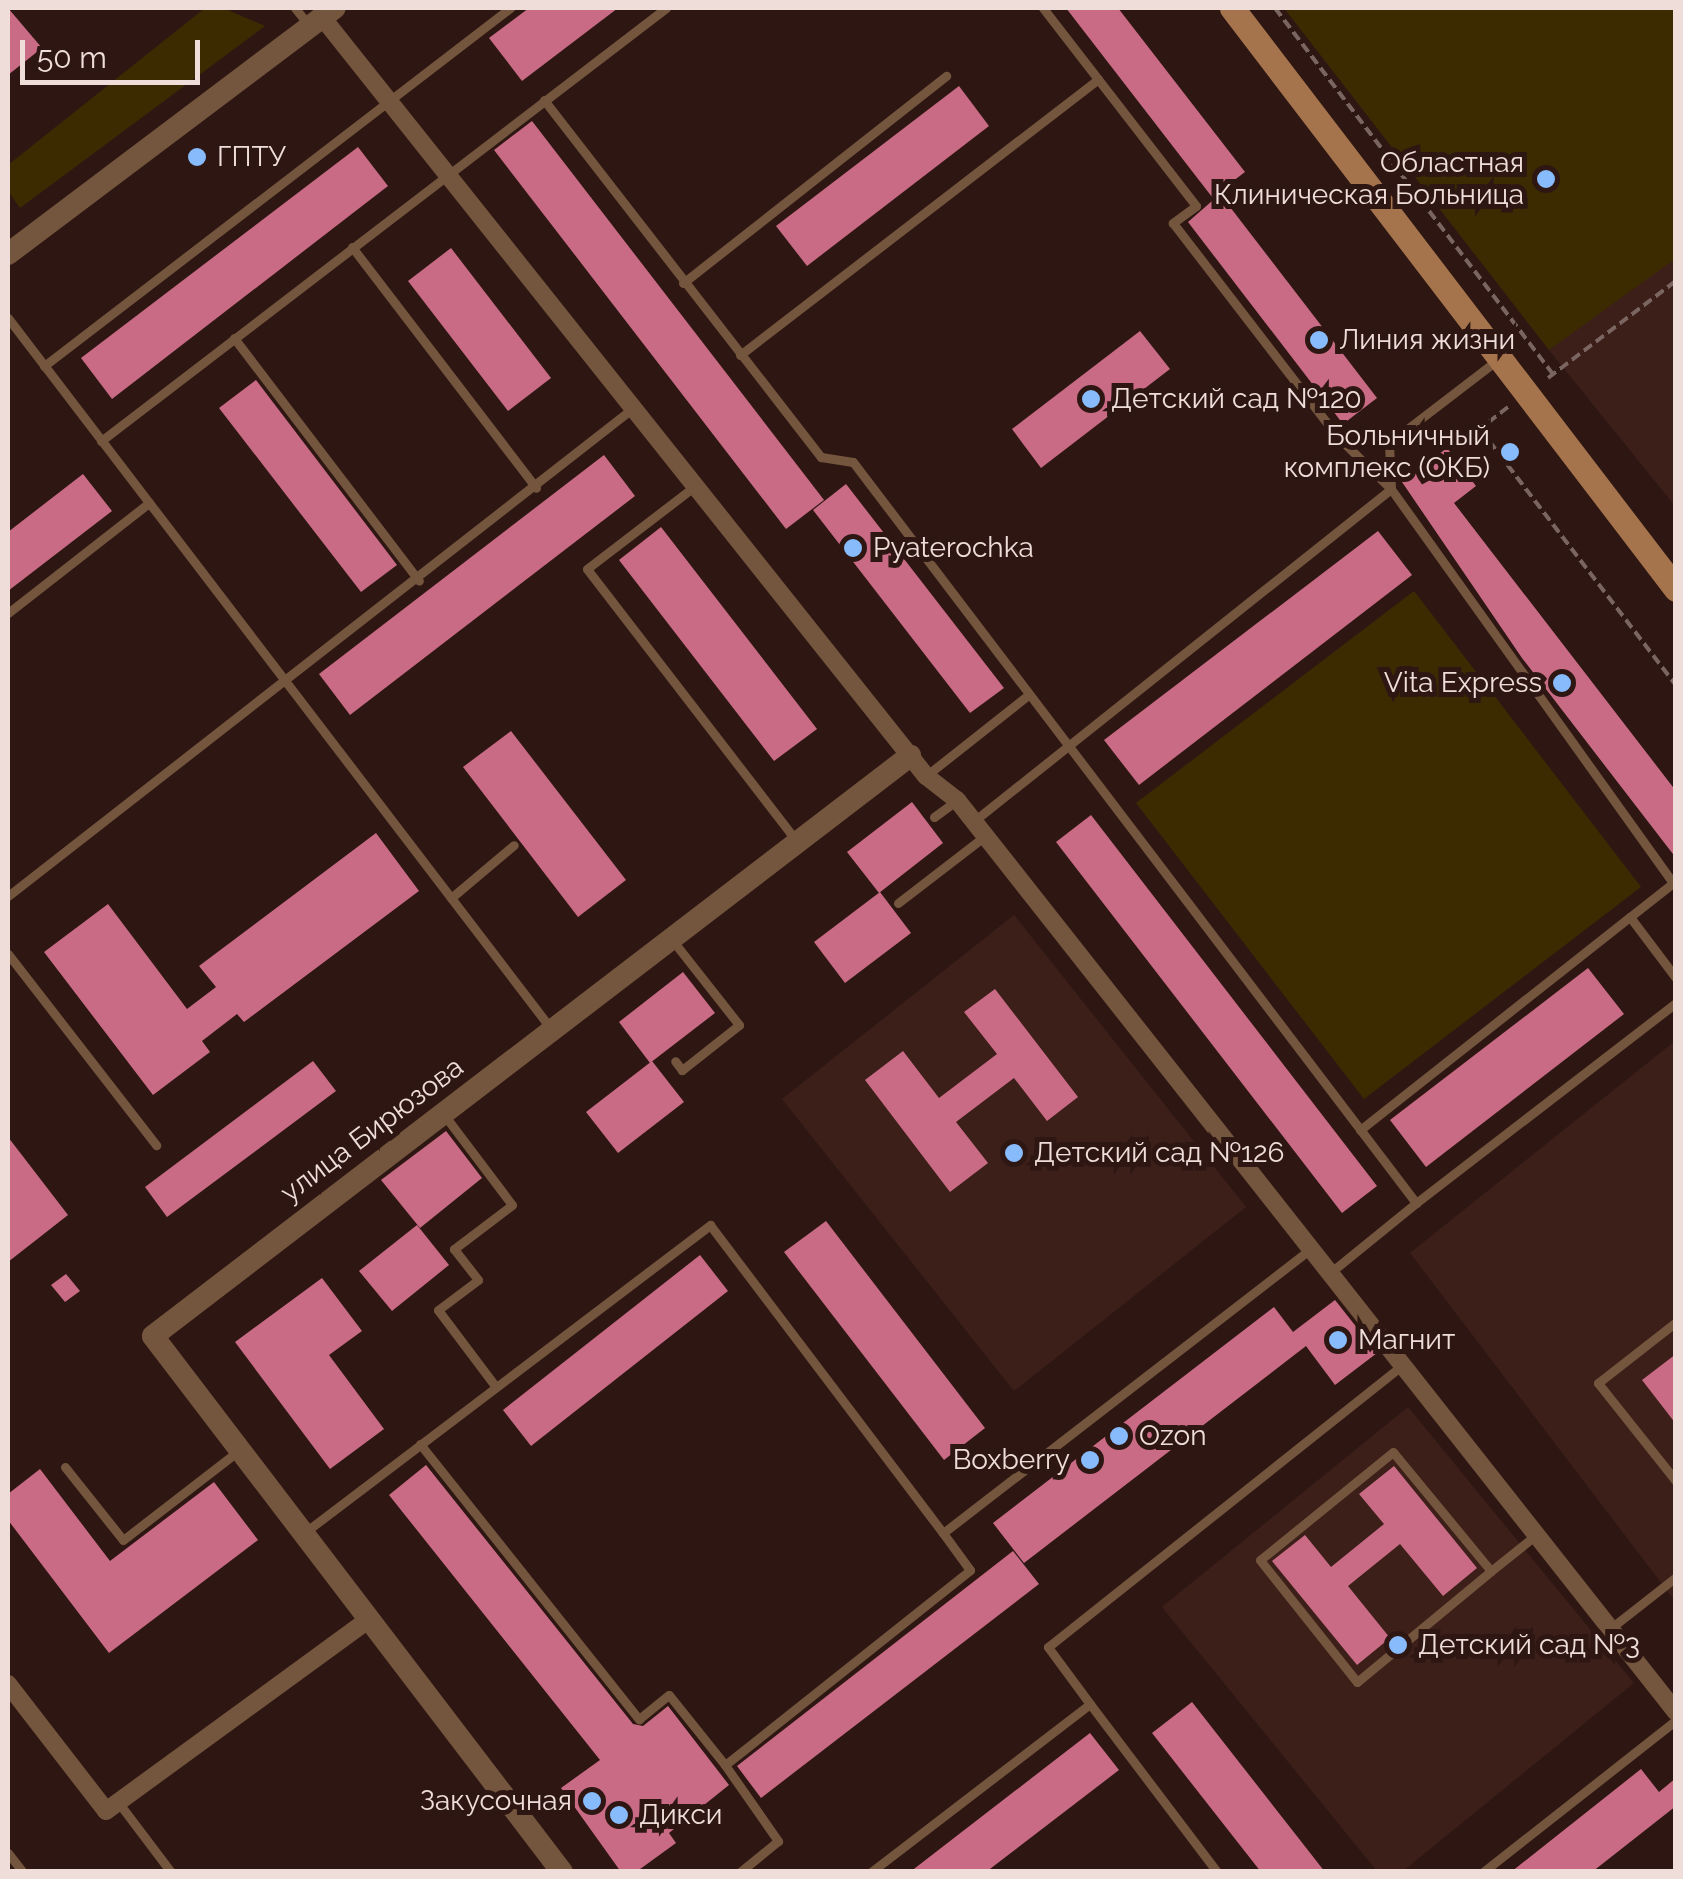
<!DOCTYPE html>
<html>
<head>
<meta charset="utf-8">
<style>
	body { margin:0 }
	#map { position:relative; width:1683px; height:1879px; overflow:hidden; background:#2e1713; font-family:Raleway,sans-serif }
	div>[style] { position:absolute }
	.built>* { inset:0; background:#3d1f1a }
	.green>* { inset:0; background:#3c2b00 }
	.building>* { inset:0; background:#ca6b85 }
	.path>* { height:4px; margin-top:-2px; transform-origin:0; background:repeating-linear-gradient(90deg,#7a6561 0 10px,transparent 0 15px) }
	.service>* { height:9px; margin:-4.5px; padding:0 4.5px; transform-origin:4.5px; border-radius:4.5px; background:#74553d }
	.minor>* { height:18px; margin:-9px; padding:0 9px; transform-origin:9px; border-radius:9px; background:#74553d }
	.tertiary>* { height:22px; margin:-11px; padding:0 11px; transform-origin:11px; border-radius:11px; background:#74553d }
	.secondary>* { height:25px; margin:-12.5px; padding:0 12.5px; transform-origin:12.5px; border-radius:12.5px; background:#a6744c }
	.dots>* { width:28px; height:28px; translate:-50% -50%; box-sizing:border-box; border:5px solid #2e1713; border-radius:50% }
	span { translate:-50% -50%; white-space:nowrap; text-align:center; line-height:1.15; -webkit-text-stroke:10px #2e1713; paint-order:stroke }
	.poi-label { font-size:28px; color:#eeddd9 }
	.left { translate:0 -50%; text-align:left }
	.right { translate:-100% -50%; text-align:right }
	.street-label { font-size:28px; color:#eeddd9 }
	.frame { position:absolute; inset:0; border:10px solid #eeddd9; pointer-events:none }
	.scale { position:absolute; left:20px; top:40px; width:180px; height:45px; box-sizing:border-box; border:5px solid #eeddd9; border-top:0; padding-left:12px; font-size:30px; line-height:35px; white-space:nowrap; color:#eeddd9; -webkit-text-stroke:8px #2e1713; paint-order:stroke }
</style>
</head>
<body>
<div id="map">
	<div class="built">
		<div style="clip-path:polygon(1284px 8px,1675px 8px,1675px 506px,1549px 350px)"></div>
		<div style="clip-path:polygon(1014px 915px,1246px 1207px,1014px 1391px,782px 1099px)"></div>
		<div style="clip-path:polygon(1675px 1041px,1675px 1601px,1410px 1253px)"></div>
		<div style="clip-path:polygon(1408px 1407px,1634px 1683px,1403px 1871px,1377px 1871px,1162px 1607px)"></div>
	</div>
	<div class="green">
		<div style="clip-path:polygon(205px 8px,223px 8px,265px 26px,20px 208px,8px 191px,8px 165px)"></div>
		<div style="clip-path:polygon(1284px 8px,1675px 8px,1675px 259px,1549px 350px)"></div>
		<div style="clip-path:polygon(1414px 591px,1641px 887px,1364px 1099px,1136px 803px)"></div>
	</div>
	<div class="building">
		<div style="clip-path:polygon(8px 8px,42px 48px,8px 75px)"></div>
		<div style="clip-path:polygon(529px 8px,618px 8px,522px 81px,489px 38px)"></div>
		<div style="clip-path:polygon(1066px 8px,1118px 8px,1245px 172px,1212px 197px)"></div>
		<div style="clip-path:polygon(959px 86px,989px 126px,807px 266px,776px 226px)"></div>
		<div style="clip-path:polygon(532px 121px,824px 500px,786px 529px,494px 150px)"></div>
		<div style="clip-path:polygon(358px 147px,388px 186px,112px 399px,81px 358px)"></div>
		<div style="clip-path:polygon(1220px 194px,1377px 398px,1343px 424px,1188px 222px)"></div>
		<div style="clip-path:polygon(451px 248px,551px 378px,508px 411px,408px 281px)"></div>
		<div style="clip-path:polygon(1140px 331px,1170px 369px,1041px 468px,1012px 429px)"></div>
		<div style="clip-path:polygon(256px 380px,397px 565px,361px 592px,219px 408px)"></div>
		<div style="clip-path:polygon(1447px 448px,1476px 486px,1454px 503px,1676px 791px,1676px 858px,1522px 658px,1402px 482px)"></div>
		<div style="clip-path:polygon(604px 455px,635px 496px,350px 715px,319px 674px)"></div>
		<div style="clip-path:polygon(83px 474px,112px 511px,8px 591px,8px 532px)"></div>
		<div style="clip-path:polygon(846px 484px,1004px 688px,970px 713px,813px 510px)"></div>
		<div style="clip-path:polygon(661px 527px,817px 729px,774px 761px,619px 560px)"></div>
		<div style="clip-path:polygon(1378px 531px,1412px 575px,1139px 785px,1104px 740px)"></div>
		<div style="clip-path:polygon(511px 731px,626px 880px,578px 917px,463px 767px)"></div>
		<div style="clip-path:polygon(912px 802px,943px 843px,879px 893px,847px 852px)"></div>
		<div style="clip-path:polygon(1091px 815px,1377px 1186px,1342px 1213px,1056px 842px)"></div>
		<div style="clip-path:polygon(376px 833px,419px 891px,244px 1022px,237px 1014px,202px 1041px,210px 1052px,153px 1095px,44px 952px,108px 904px,187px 1009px,216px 987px,199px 966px)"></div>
		<div style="clip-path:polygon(880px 892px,911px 933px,845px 983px,814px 942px)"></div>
		<div style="clip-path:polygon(1588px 968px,1624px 1014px,1426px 1167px,1390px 1120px)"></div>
		<div style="clip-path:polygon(683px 972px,715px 1013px,650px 1063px,619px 1022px)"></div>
		<div style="clip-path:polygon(995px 989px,1078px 1097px,1047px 1121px,1014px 1078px,956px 1122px,988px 1163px,950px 1192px,865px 1080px,903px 1051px,939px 1098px,997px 1054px,964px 1012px)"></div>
		<div style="clip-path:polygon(313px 1061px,336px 1091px,167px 1217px,145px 1187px)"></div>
		<div style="clip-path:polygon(652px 1061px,684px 1102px,618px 1153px,586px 1112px)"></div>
		<div style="clip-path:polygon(446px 1131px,482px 1178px,420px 1228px,381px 1180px)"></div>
		<div style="clip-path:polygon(8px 1137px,68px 1215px,8px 1262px)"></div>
		<div style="clip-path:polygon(826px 1221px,985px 1428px,944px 1460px,784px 1252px)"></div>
		<div style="clip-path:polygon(417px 1225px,449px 1265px,392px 1311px,359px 1271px)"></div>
		<div style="clip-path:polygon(700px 1255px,728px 1291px,531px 1446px,503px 1410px)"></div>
		<div style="clip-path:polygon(66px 1274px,80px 1291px,65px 1302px,51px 1285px)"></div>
		<div style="clip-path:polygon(322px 1278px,362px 1331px,329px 1355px,384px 1429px,330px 1469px,235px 1342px)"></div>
		<div style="clip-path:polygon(1335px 1300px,1377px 1353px,1335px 1385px,1306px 1346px,1024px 1563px,993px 1523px,1274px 1307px,1293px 1332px)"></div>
		<div style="clip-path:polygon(1676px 1354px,1676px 1424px,1642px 1380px)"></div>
		<div style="clip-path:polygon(426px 1465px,633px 1724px,643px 1726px,668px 1706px,729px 1785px,669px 1833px,676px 1843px,636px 1872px,621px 1872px,561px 1788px,600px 1760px,389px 1495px)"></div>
		<div style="clip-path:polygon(1394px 1466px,1477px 1568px,1443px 1596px,1400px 1544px,1348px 1586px,1390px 1638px,1357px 1665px,1272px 1561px,1305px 1535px,1331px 1567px,1384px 1524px,1359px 1494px)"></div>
		<div style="clip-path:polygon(40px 1469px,110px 1561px,214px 1482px,258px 1540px,109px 1653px,8px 1520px,8px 1494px)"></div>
		<div style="clip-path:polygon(1013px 1551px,1039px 1584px,761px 1798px,737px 1766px)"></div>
		<div style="clip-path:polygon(1192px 1702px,1325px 1872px,1261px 1872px,1152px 1733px)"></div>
		<div style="clip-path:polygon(1090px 1733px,1119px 1770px,986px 1872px,910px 1872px)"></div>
		<div style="clip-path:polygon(1641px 1769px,1659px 1792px,1676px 1778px,1676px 1806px,1592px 1872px,1511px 1872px)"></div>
	</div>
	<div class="path">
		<div style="left:1275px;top:8px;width:460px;rotate:52.8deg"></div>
		<div style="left:1548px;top:378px;width:161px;rotate:-37.2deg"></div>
		<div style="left:1508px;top:407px;width:36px;rotate:142deg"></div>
		<div style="left:1480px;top:429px;width:322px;rotate:52.6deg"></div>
	</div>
	<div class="service">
		<div style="left:295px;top:8px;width:22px;rotate:51deg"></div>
		<div style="left:1043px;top:8px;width:250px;rotate:52.3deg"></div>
		<div style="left:1196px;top:206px;width:29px;rotate:144deg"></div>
		<div style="left:1173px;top:223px;width:270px;rotate:52.4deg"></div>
		<div style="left:1338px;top:437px;width:74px;rotate:44.5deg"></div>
		<div style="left:1391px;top:489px;width:485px;rotate:54.4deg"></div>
		<div style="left:1673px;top:883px;width:55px;rotate:141.7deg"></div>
		<div style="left:1630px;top:917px;width:76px;rotate:53deg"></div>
		<div style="left:544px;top:100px;width:452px;rotate:52.2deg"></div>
		<div style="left:821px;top:457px;width:32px;rotate:9deg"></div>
		<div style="left:853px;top:462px;width:931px;rotate:52.77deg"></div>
		<div style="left:1416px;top:1203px;width:111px;rotate:140.9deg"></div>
		<div style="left:352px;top:247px;width:303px;rotate:52.6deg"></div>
		<div style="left:683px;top:283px;width:335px;rotate:-38.2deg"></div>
		<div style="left:8px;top:318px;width:896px;rotate:52.62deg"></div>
		<div style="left:234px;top:338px;width:305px;rotate:52.7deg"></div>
		<div style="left:740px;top:355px;width:452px;rotate:-37.6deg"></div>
		<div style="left:44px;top:366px;width:588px;rotate:-37.53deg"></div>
		<div style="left:101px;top:441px;width:712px;rotate:-37.47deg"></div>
		<div style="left:695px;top:486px;width:136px;rotate:142.5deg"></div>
		<div style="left:587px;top:569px;width:344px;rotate:52.4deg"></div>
		<div style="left:8px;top:613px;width:179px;rotate:-38deg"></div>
		<div style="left:927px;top:775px;width:127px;rotate:-38.3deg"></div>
		<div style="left:934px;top:817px;width:29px;rotate:-36deg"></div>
		<div style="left:974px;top:821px;width:533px;rotate:-38.53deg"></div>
		<div style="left:1391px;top:489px;width:46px;rotate:-92.5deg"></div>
		<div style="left:1389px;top:443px;width:136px;rotate:-37.5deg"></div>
		<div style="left:8px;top:896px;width:793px;rotate:-37.98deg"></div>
		<div style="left:451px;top:898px;width:82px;rotate:-40.1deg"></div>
		<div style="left:898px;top:903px;width:110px;rotate:-37.6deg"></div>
		<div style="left:673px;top:941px;width:107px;rotate:51.8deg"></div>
		<div style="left:739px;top:1025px;width:73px;rotate:141.7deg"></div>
		<div style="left:682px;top:1070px;width:11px;rotate:-128deg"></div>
		<div style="left:8px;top:954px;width:242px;rotate:52.2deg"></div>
		<div style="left:445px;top:1116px;width:111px;rotate:53deg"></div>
		<div style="left:512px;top:1205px;width:73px;rotate:142.8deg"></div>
		<div style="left:454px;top:1249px;width:39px;rotate:52deg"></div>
		<div style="left:478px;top:1280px;width:50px;rotate:143.1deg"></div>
		<div style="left:438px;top:1310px;width:96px;rotate:53deg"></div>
		<div style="left:1360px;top:1130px;width:344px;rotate:-38.3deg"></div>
		<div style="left:1416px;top:1203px;width:328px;rotate:-37.6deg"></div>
		<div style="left:1676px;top:1322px;width:99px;rotate:142deg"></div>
		<div style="left:1598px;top:1383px;width:125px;rotate:51.5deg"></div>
		<div style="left:420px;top:1444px;width:352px;rotate:51.5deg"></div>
		<div style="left:639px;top:1719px;width:38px;rotate:-39deg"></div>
		<div style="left:669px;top:1695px;width:90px;rotate:51.3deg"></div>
		<div style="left:725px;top:1765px;width:93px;rotate:55.1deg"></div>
		<div style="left:778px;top:1841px;width:49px;rotate:140.8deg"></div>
		<div style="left:65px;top:1467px;width:93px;rotate:51.5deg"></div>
		<div style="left:123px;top:1540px;width:145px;rotate:-37.7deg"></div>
		<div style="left:304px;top:1533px;width:510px;rotate:-37.18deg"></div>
		<div style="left:710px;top:1225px;width:386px;rotate:52.9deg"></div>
		<div style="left:1491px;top:1571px;width:154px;rotate:-129.5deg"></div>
		<div style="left:1393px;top:1452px;width:171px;rotate:140.9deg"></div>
		<div style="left:1260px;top:1560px;width:156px;rotate:51.5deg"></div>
		<div style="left:1357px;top:1682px;width:174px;rotate:-39.6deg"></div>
		<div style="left:1491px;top:1571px;width:58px;rotate:-38.7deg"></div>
		<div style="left:1611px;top:1628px;width:83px;rotate:-38.1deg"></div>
		<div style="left:1090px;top:1704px;width:71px;rotate:-126.4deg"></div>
		<div style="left:1048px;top:1647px;width:453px;rotate:-38.5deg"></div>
		<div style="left:725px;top:1765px;width:313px;rotate:-38.5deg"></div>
		<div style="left:970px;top:1570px;width:46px;rotate:-126.1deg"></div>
		<div style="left:943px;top:1533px;width:464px;rotate:-37.7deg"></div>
		<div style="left:118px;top:1802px;width:88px;rotate:52.9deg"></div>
		<div style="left:8px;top:1853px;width:24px;rotate:52deg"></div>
		<div style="left:871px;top:1872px;width:276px;rotate:-37.5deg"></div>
		<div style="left:1090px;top:1704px;width:211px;rotate:52.9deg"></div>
		<div style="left:1483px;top:1872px;width:246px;rotate:-38.2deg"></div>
	</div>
	<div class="minor">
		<div style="left:322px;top:17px;width:970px;rotate:51.49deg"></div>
		<div style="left:926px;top:776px;width:39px;rotate:38deg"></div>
		<div style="left:957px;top:800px;width:1161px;rotate:51.75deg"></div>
		<div style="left:8px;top:1684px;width:160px;rotate:52.3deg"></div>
		<div style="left:106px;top:1811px;width:321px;rotate:-36.1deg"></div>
	</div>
	<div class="tertiary">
		<div style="left:8px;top:254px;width:409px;rotate:-37deg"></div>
		<div style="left:562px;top:1872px;width:674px;rotate:-127.35deg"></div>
		<div style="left:153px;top:1336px;width:954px;rotate:-37.46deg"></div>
	</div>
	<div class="secondary">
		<div style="left:1232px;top:8px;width:731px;rotate:52.61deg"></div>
	</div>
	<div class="dots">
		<div style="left:197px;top:157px;background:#88bbfc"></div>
		<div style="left:1546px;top:179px;background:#88bbfc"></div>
		<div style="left:1319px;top:340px;background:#88bbfc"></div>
		<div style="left:1091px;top:399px;background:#88bbfc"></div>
		<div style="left:1510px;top:452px;background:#88bbfc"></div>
		<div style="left:853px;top:548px;background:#88bbfc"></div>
		<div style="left:1562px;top:683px;background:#88bbfc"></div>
		<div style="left:1014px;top:1153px;background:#88bbfc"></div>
		<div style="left:1338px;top:1340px;background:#88bbfc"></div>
		<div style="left:1119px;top:1436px;background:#88bbfc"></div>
		<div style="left:1090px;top:1460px;background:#88bbfc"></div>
		<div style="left:1398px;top:1645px;background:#88bbfc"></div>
		<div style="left:592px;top:1801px;background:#88bbfc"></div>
		<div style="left:619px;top:1815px;background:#88bbfc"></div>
	</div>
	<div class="poi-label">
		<span class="left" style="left:217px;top:157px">ГПТУ</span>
		<span class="right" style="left:1524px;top:179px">Областная<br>Клиническая Больница</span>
		<span class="left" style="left:1339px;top:340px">Линия жизни</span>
		<span class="left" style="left:1111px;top:399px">Детский сад №120</span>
		<span class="right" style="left:1490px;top:452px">Больничный<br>комплекс (ОКБ)</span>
		<span class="left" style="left:873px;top:548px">Pyaterochka</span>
		<span class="right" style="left:1542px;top:683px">Vita Express</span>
		<span class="left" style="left:1034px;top:1153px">Детский сад №126</span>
		<span class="left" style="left:1358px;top:1340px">Магнит</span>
		<span class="left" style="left:1139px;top:1436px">Ozon</span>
		<span class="right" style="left:1070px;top:1460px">Boxberry</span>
		<span class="left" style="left:1418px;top:1645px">Детский сад №3</span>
		<span class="right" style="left:572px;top:1801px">Закусочная</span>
		<span class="left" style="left:639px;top:1815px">Дикси</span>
	</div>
	<div class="street-label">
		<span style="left:372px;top:1130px;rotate:-37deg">улица Бирюзова</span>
	</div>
	<div class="frame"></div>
	<div class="scale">50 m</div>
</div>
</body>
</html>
